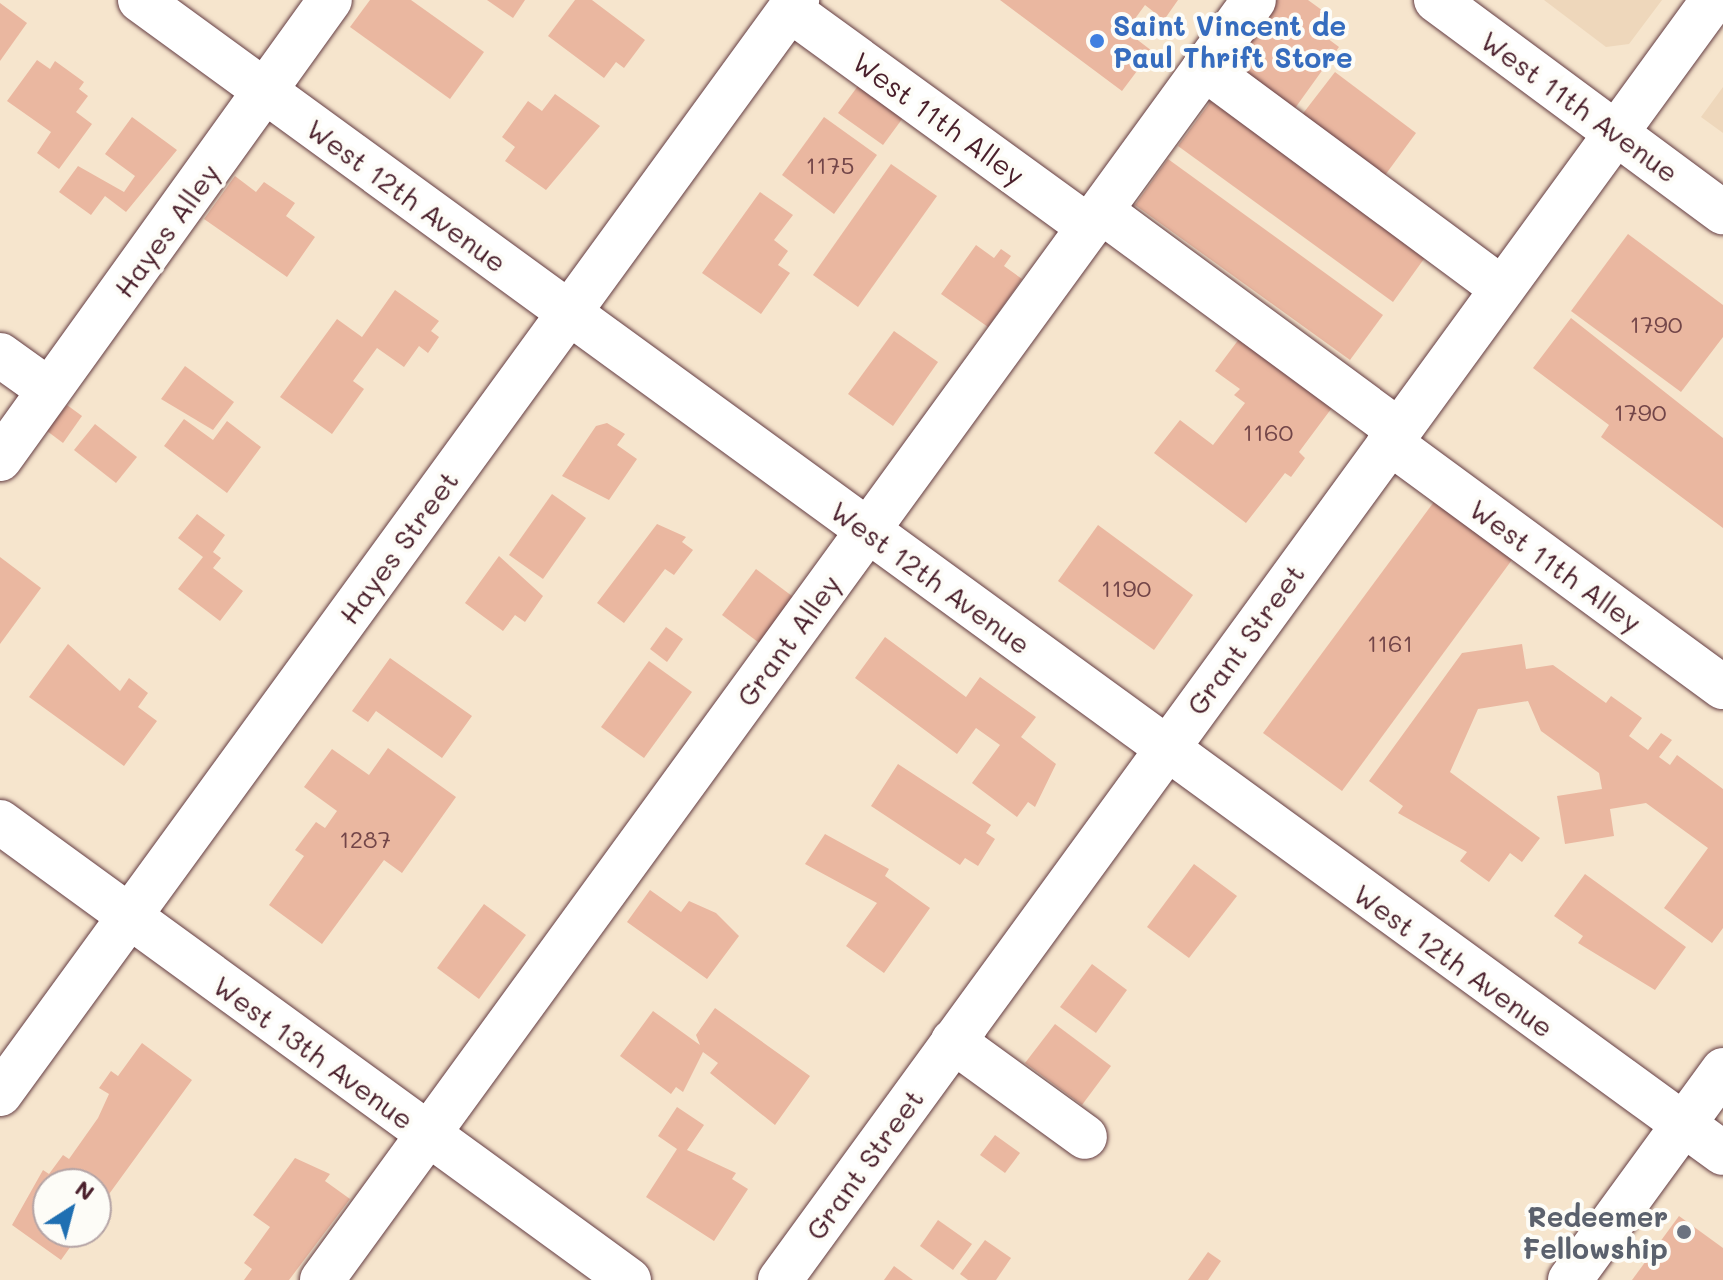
<!DOCTYPE html>
<html>
<head>
<meta charset="utf-8">
<style>
	body { margin:0 }
	#map { position:relative; width:1723px; height:1280px; overflow:hidden; background:#f6e5cd; font-family:Mali,sans-serif }
	div>[style] { position:absolute }
	.built>* { inset:0; background:#eed7bb }
	.building>* { inset:0; background:#eab7a0 }
	.roads { filter:drop-shadow(0 0 2px #643d43) drop-shadow(0 0 2px #643d43) }
	.minor>* { height:44px; margin:-22px; padding:0 22px; transform-origin:22px; border-radius:22px; background:#fff }
	.major>* { height:44px; margin:-22px; padding:0 22px; transform-origin:22px; border-radius:22px; background:#fff }
	.dots>* { width:22px; height:22px; translate:-50% -50%; box-sizing:border-box; border:4px solid #fdfcf7; border-radius:50% }
	span { translate:-50% -50%; white-space:nowrap; text-align:center; line-height:1.15; -webkit-text-stroke:8px #fdfcf7; paint-order:stroke }
	.number-label { font-size:24px; color:#724548 }
	.number-label span { -webkit-text-stroke-width:0 }
	.shop-label { font-size:28px; color:#366cbe; font-weight:700 }
	.left { translate:0 -50%; text-align:left }
	.street-label { font-size:28px; color:#4a1f2b }
	.worship-label { font-size:28px; color:#5b616d; font-weight:700 }
	.right { translate:-100% -50%; text-align:right }
	.north { position:absolute; left:32px; top:1168px; width:80px; height:80px; box-sizing:border-box; background:#fdfcf7; border:2px solid #b5a4a5; border-radius:50%; rotate:36deg; font-size:22px; font-weight:700; line-height:32px; text-align:center; color:#4a1f2b }
	.north::after { content:''; display:block; margin:auto; width:28px; height:36px; background:#1f6fb2; clip-path:polygon(50% 0,100% 100%,50% 72%,0 100%) }
</style>
</head>
<body>
<div id="map">
	<div class="built">
		<div style="clip-path:polygon(1544px 0,1662px 0,1629px 44px,1606px 47px)"></div>
		<div style="clip-path:polygon(1723px 87px,1723px 133px,1701px 117px)"></div>
	</div>
	<div class="building">
		<div style="clip-path:polygon(370px 0,411px 0,484px 52px,450px 99px,350px 27px)"></div>
		<div style="clip-path:polygon(487px 0,525px 0,513px 18px)"></div>
		<div style="clip-path:polygon(575px 0,592px 0,645px 40px,624px 68px,616px 62px,604px 78px,548px 36px)"></div>
		<div style="clip-path:polygon(1000px 0,1178px 0,1164px 20px,1145px 5px,1126px 31px,1152px 51px,1122px 91px)"></div>
		<div style="clip-path:polygon(1277px 0,1308px 0,1330px 16px,1319px 32px,1339px 47px,1293px 111px,1230px 64px)"></div>
		<div style="clip-path:polygon(0 3px,27px 23px,0 61px)"></div>
		<div style="clip-path:polygon(37px 60px,50px 69px,55px 61px,84px 82px,79px 89px,88px 96px,76px 112px,92px 124px,59px 169px,37px 153px,51px 132px,7px 101px)"></div>
		<div style="clip-path:polygon(1335px 72px,1416px 133px,1383px 178px,1301px 116px)"></div>
		<div style="clip-path:polygon(863px 79px,908px 111px,883px 145px,838px 113px)"></div>
		<div style="clip-path:polygon(555px 94px,600px 126px,546px 190px,505px 161px,515px 147px,502px 137px,528px 101px,542px 111px)"></div>
		<div style="clip-path:polygon(1211px 101px,1426px 256px,1393px 302px,1178px 146px)"></div>
		<div style="clip-path:polygon(132px 117px,177px 150px,126px 212px,105px 196px,91px 215px,59px 192px,78px 166px,124px 192px,135px 176px,105px 154px)"></div>
		<div style="clip-path:polygon(824px 117px,877px 155px,834px 214px,782px 175px)"></div>
		<div style="clip-path:polygon(1168px 159px,1383px 315px,1350px 360px,1135px 205px)"></div>
		<div style="clip-path:polygon(891px 164px,937px 196px,858px 307px,813px 275px)"></div>
		<div style="clip-path:polygon(235px 176px,256px 192px,264px 182px,295px 203px,286px 216px,315px 237px,287px 277px,204px 219px)"></div>
		<div style="clip-path:polygon(760px 192px,793px 215px,774px 240px,788px 251px,778px 265px,790px 273px,761px 314px,702px 273px)"></div>
		<div style="clip-path:polygon(1628px 234px,1723px 305px,1723px 337px,1681px 392px,1571px 311px)"></div>
		<div style="clip-path:polygon(976px 245px,994px 258px,1001px 249px,1011px 256px,1004px 266px,1022px 279px,988px 327px,941px 294px)"></div>
		<div style="clip-path:polygon(395px 290px,439px 321px,431px 331px,439px 337px,428px 353px,419px 346px,404px 367px,377px 348px,353px 381px,364px 389px,332px 434px,280px 397px,337px 319px,362px 337px)"></div>
		<div style="clip-path:polygon(1571px 318px,1723px 438px,1723px 528px,1601px 437px,1609px 425px,1533px 368px)"></div>
		<div style="clip-path:polygon(894px 331px,938px 362px,893px 426px,848px 394px)"></div>
		<div style="clip-path:polygon(1245px 331px,1337px 401px,1299px 452px,1305px 458px,1291px 477px,1285px 473px,1246px 523px,1154px 453px,1180px 420px,1213px 445px,1245px 403px,1234px 395px,1240px 389px,1215px 371px)"></div>
		<div style="clip-path:polygon(185px 366px,234px 402px,213px 430px,161px 399px)"></div>
		<div style="clip-path:polygon(67px 405px,82px 416px,63px 443px,47px 431px)"></div>
		<div style="clip-path:polygon(184px 419px,213px 440px,227px 421px,261px 447px,227px 493px,164px 446px)"></div>
		<div style="clip-path:polygon(607px 423px,625px 434px,617px 445px,637px 459px,609px 500px,562px 476px,596px 426px)"></div>
		<div style="clip-path:polygon(95px 424px,137px 457px,116px 483px,74px 450px)"></div>
		<div style="clip-path:polygon(552px 494px,586px 518px,543px 579px,509px 555px)"></div>
		<div style="clip-path:polygon(1439px 495px,1517px 553px,1342px 791px,1263px 733px)"></div>
		<div style="clip-path:polygon(197px 514px,225px 535px,213px 552px,221px 558px,213px 568px,243px 591px,220px 621px,178px 589px,203px 557px,178px 538px)"></div>
		<div style="clip-path:polygon(657px 524px,686px 537px,682px 542px,693px 550px,674px 575px,665px 569px,624px 623px,597px 603px)"></div>
		<div style="clip-path:polygon(1098px 525px,1193px 595px,1154px 650px,1058px 581px)"></div>
		<div style="clip-path:polygon(499px 556px,543px 596px,525px 622px,515px 615px,503px 631px,465px 603px)"></div>
		<div style="clip-path:polygon(0 557px,41px 588px,0 644px)"></div>
		<div style="clip-path:polygon(756px 569px,800px 602px,766px 648px,722px 615px)"></div>
		<div style="clip-path:polygon(666px 627px,683px 639px,667px 662px,650px 649px)"></div>
		<div style="clip-path:polygon(885px 637px,966px 697px,980px 677px,1036px 717px,1021px 737px,1056px 764px,1035px 807px,1028px 802px,1017px 817px,972px 783px,1000px 745px,976px 728px,957px 754px,855px 678px)"></div>
		<div style="clip-path:polygon(68px 644px,120px 691px,129px 678px,148px 693px,138px 707px,157px 721px,124px 766px,29px 697px)"></div>
		<div style="clip-path:polygon(1522px 644px,1526px 669px,1553px 665px,1606px 703px,1611px 696px,1642px 718px,1629px 736px,1648px 750px,1661px 733px,1672px 740px,1659px 757px,1670px 765px,1677px 755px,1723px 789px,1723px 928px,1712px 943px,1664px 908px,1708px 848px,1646px 803px,1610px 809px,1614px 836px,1565px 844px,1557px 796px,1602px 789px,1599px 773px,1541px 731px,1528px 701px,1478px 709px,1450px 772px,1540px 838px,1522px 862px,1510px 853px,1489px 882px,1460px 861px,1467px 852px,1398px 813px,1403px 806px,1369px 781px,1462px 653px)"></div>
		<div style="clip-path:polygon(390px 658px,472px 716px,442px 758px,376px 711px,368px 722px,352px 711px)"></div>
		<div style="clip-path:polygon(649px 661px,692px 692px,644px 758px,601px 727px)"></div>
		<div style="clip-path:polygon(388px 748px,456px 797px,402px 873px,384px 860px,322px 944px,269px 905px,304px 856px,295px 850px,316px 822px,325px 828px,337px 811px,304px 787px,332px 749px,369px 775px)"></div>
		<div style="clip-path:polygon(898px 764px,991px 825px,986px 833px,995px 839px,978px 866px,965px 858px,960px 865px,871px 806px)"></div>
		<div style="clip-path:polygon(825px 834px,889px 869px,885px 876px,930px 908px,884px 973px,846px 946px,877px 903px,805px 864px)"></div>
		<div style="clip-path:polygon(1194px 864px,1237px 896px,1189px 958px,1147px 927px)"></div>
		<div style="clip-path:polygon(1585px 874px,1686px 947px,1655px 990px,1578px 943px,1583px 936px,1554px 916px)"></div>
		<div style="clip-path:polygon(650px 890px,681px 912px,689px 901px,716px 913px,739px 936px,707px 979px,627px 922px)"></div>
		<div style="clip-path:polygon(484px 904px,526px 935px,479px 999px,437px 968px)"></div>
		<div style="clip-path:polygon(1092px 964px,1127px 990px,1096px 1033px,1060px 1007px)"></div>
		<div style="clip-path:polygon(715px 1008px,810px 1076px,775px 1125px,710px 1073px,718px 1063px,703px 1052px,683px 1092px,676px 1087px,671px 1094px,620px 1056px,653px 1011px,700px 1045px,696px 1035px)"></div>
		<div style="clip-path:polygon(1055px 1024px,1111px 1066px,1082px 1105px,1025px 1063px)"></div>
		<div style="clip-path:polygon(142px 1043px,192px 1080px,96px 1212px,96px 1184px,48px 1184px,48px 1232px,81px 1232px,61px 1260px,12px 1225px,43px 1170px,49px 1174px,63px 1155px,69px 1159px,98px 1118px,109px 1094px,99px 1088px,111px 1071px,118px 1076px)"></div>
		<div style="clip-path:polygon(677px 1107px,704px 1125px,687px 1150px,736px 1173px,732px 1179px,748px 1189px,714px 1241px,646px 1197px,677px 1149px,658px 1136px)"></div>
		<div style="clip-path:polygon(995px 1135px,1020px 1153px,1005px 1173px,980px 1155px)"></div>
		<div style="clip-path:polygon(295px 1158px,330px 1174px,325px 1181px,350px 1199px,289px 1280px,244px 1280px,252px 1269px,244px 1263px,270px 1227px,253px 1215px)"></div>
		<div style="clip-path:polygon(1679px 1216px,1723px 1248px,1723px 1280px,1632px 1280px)"></div>
		<div style="clip-path:polygon(938px 1220px,972px 1244px,953px 1270px,920px 1246px)"></div>
		<div style="clip-path:polygon(985px 1240px,1011px 1258px,996px 1280px,968px 1280px,960px 1274px)"></div>
		<div style="clip-path:polygon(1208px 1252px,1221px 1261px,1208px 1280px,1188px 1280px)"></div>
		<div style="clip-path:polygon(894px 1266px,913px 1280px,884px 1280px)"></div>
	</div>
	<div class="roads">
		<div class="minor">
			<div style="left:140px;top:0;width:1958px;rotate:36.07deg"></div>
			<div style="left:790px;top:10px;width:369px;rotate:36deg"></div>
			<div style="left:1204px;top:68px;width:370px;rotate:36.5deg"></div>
			<div style="left:1101px;top:211px;width:369px;rotate:36.4deg"></div>
			<div style="left:0;top:355px;width:60px;rotate:35.5deg"></div>
			<div style="left:1389px;top:442px;width:414px;rotate:36.3deg"></div>
			<div style="left:0;top:459px;width:565px;rotate:-54.29deg"></div>
			<div style="left:953px;top:1041px;width:163px;rotate:36deg"></div>
			<div style="left:0;top:1094px;width:1354px;rotate:-53.93deg"></div>
			<div style="left:322px;top:1280px;width:1583px;rotate:-53.94deg"></div>
			<div style="left:780px;top:1280px;width:1584px;rotate:-53.91deg"></div>
			<div style="left:1570px;top:1280px;width:260px;rotate:-53.9deg"></div>
		</div>
		<div class="major">
			<div style="left:1436px;top:0;width:357px;rotate:36.5deg"></div>
			<div style="left:0;top:822px;width:778px;rotate:36.06deg"></div>
		</div>
	</div>
	<div class="dots">
		<div style="left:1097px;top:41px;background:#3f7fe0"></div>
		<div style="left:1684px;top:1232px;background:#6b7280"></div>
	</div>
	<div class="number-label">
		<span style="left:830px;top:165px">1175</span>
		<span style="left:1656px;top:324px">1790</span>
		<span style="left:1640px;top:412px">1790</span>
		<span style="left:1268px;top:432px">1160</span>
		<span style="left:1126px;top:588px">1190</span>
		<span style="left:1390px;top:643px">1161</span>
		<span style="left:365px;top:839px">1287</span>
	</div>
	<div class="shop-label">
		<span class="left" style="left:1113px;top:41px">Saint Vincent de<br>Paul Thrift Store</span>
	</div>
	<div class="street-label">
		<span style="left:1580px;top:106px;rotate:36deg">West 11th Avenue</span>
		<span style="left:939px;top:118px;rotate:36deg">West 11th Alley</span>
		<span style="left:407px;top:195px;rotate:36deg">West 12th Avenue</span>
		<span style="left:166px;top:230px;rotate:-54deg">Hayes Alley</span>
		<span style="left:398px;top:547px;rotate:-54deg">Hayes Street</span>
		<span style="left:1556px;top:565px;rotate:36deg">West 11th Alley</span>
		<span style="left:931px;top:577px;rotate:36deg">West 12th Avenue</span>
		<span style="left:1245px;top:639px;rotate:-54deg">Grant Street</span>
		<span style="left:788px;top:640px;rotate:-54deg">Grant Alley</span>
		<span style="left:1454px;top:960px;rotate:36deg">West 12th Avenue</span>
		<span style="left:314px;top:1052px;rotate:36deg">West 13th Avenue</span>
		<span style="left:864px;top:1164px;rotate:-54deg">Grant Street</span>
	</div>
	<div class="worship-label">
		<span class="right" style="left:1668px;top:1232px">Redeemer<br>Fellowship</span>
	</div>
	<div class="north">N</div>
</div>
</body>
</html>
